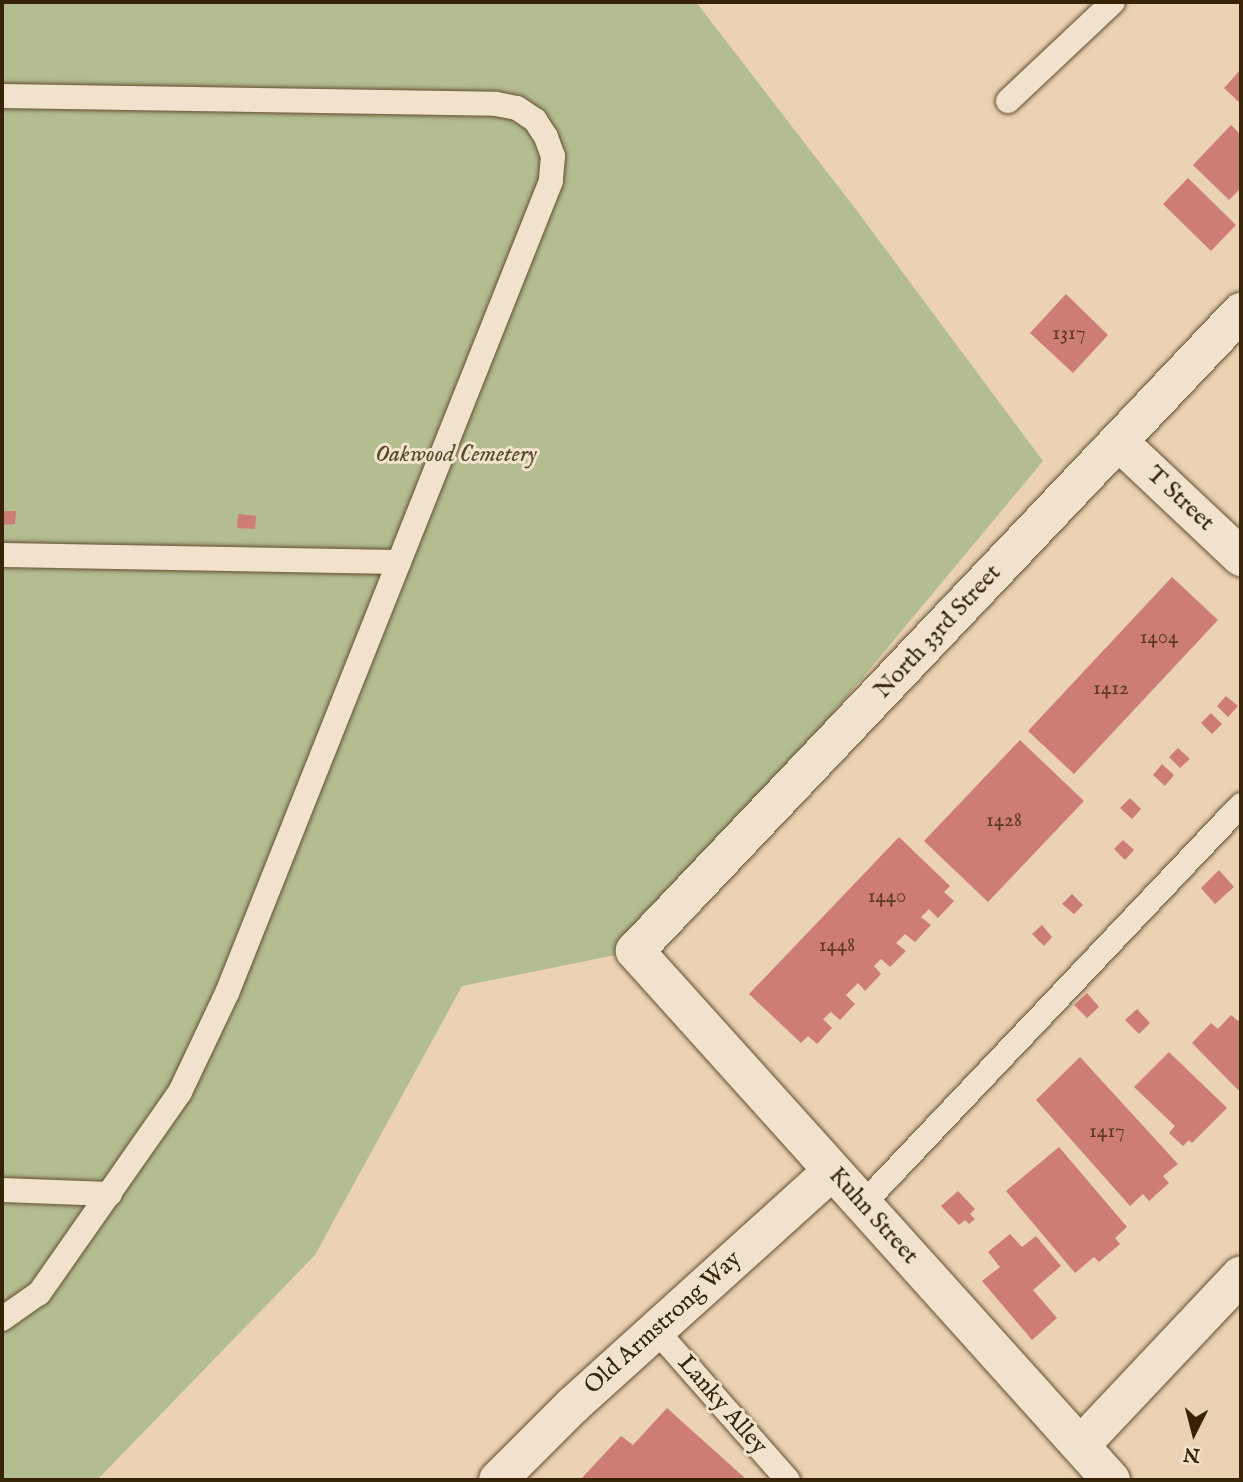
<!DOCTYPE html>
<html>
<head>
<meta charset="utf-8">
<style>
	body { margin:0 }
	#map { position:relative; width:1243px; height:1482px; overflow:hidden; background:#ead2b2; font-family:"IM FELL English",serif }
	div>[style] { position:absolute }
	.green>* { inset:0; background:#b3bd8f }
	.building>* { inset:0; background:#cd7d76 }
	.roads { filter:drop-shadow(0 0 2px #644f32) drop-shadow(0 0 2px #644f32) }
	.service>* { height:24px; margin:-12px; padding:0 12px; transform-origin:12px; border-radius:12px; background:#f1e2cd }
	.minor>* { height:38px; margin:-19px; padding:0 19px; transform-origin:19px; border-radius:19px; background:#f1e2cd }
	span { translate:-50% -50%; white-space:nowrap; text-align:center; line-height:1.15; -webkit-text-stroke:6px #f1e2cd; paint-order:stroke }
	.number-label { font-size:21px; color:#5c3a24 }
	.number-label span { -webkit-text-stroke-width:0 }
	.park-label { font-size:24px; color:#564a2a; font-style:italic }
	.street-label { font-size:24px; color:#372308 }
	.frame { position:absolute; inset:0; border:4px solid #372308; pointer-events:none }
	.north { position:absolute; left:1159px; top:1398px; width:70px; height:70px; -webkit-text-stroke:5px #f1e2cd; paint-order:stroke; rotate:186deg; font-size:19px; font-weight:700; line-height:28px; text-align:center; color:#372308 }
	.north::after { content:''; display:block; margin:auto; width:24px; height:32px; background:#372308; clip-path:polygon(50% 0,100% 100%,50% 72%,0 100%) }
</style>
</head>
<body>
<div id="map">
	<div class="green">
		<div style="clip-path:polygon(2px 2px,696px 2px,854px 207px,1043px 461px,635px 951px,462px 986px,315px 1255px,97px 1480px,2px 1480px)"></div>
	</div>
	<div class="building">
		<div style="clip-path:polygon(1241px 69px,1241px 104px,1224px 88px)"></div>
		<div style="clip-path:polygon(1231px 125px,1241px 135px,1241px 188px,1229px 200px,1193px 165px)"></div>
		<div style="clip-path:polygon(1188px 178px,1236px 225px,1211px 251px,1163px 204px)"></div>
		<div style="clip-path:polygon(1066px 294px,1108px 335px,1073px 373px,1030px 333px)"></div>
		<div style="clip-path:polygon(2px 511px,16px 511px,15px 524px,2px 525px)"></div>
		<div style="clip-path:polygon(238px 514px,256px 516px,255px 529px,237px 528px)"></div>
		<div style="clip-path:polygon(1172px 577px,1218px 620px,1074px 774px,1028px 731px)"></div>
		<div style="clip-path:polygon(1226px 696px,1238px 706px,1228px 717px,1217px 706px)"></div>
		<div style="clip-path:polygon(1211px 713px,1222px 724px,1212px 734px,1201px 723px)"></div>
		<div style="clip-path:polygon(1020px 740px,1084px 801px,988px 902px,924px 841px)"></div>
		<div style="clip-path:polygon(1178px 748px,1190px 759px,1180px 768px,1169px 757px)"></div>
		<div style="clip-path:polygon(1162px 764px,1174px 775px,1165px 786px,1153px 775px)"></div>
		<div style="clip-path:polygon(1130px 798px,1141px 809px,1132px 819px,1120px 808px)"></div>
		<div style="clip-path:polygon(899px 837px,950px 886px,944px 892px,954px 901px,938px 918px,929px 909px,921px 917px,931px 925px,915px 942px,905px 934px,896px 943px,906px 951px,890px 967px,881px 959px,874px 966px,881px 974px,865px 991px,858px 983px,846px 995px,855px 1004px,840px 1020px,831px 1012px,823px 1019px,832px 1028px,817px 1044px,808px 1036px,801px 1043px,749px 994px)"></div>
		<div style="clip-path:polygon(1123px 840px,1134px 850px,1125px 860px,1114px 849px)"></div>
		<div style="clip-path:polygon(1219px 870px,1234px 887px,1215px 904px,1201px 888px)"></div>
		<div style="clip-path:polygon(1072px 894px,1083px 905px,1074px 914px,1062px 904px)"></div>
		<div style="clip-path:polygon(1042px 925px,1052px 937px,1044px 946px,1032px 934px)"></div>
		<div style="clip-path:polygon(1087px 993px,1099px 1007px,1087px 1018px,1074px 1005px)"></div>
		<div style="clip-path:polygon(1137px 1009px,1150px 1023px,1139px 1034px,1125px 1020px)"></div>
		<div style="clip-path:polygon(1231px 1015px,1238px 1021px,1241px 1018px,1241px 1093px,1192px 1043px,1211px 1023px,1218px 1029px)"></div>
		<div style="clip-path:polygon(1169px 1052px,1227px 1108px,1192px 1143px,1189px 1140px,1183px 1146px,1169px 1133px,1175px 1126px,1134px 1087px)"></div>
		<div style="clip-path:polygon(1080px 1057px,1178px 1164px,1163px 1176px,1169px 1183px,1149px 1201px,1143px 1194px,1130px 1206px,1036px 1100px)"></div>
		<div style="clip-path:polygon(1059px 1147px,1127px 1227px,1115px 1238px,1120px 1244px,1099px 1262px,1094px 1257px,1075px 1273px,1006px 1191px)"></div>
		<div style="clip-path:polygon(958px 1191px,975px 1209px,970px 1214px,975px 1219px,969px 1224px,965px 1220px,959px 1225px,941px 1206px)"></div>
		<div style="clip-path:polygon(1010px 1234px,1022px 1247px,1036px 1236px,1061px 1266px,1033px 1290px,1057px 1318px,1032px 1340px,982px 1281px,1000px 1267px,988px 1252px)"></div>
		<div style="clip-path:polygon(667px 1408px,747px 1480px,580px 1480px,621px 1436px,633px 1445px)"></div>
	</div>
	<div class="roads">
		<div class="service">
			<div style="left:2px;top:96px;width:494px;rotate:0.9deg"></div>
			<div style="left:496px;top:104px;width:21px;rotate:11deg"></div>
			<div style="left:517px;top:108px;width:22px;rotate:34deg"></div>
			<div style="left:535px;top:120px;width:20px;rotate:57deg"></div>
			<div style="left:546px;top:137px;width:20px;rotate:70deg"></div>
			<div style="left:553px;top:156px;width:25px;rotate:95deg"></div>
			<div style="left:551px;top:181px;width:874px;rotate:111.75deg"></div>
			<div style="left:227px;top:993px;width:110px;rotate:115.4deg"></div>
			<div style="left:180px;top:1092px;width:246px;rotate:125deg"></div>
			<div style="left:39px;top:1293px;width:45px;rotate:144.9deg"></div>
			<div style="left:1008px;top:101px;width:144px;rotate:-43.3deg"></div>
			<div style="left:2px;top:555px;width:397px;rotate:1deg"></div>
			<div style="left:2px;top:1190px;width:108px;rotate:2.1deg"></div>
			<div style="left:862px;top:1205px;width:551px;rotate:-46.54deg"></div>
			<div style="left:656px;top:1330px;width:200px;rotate:48.7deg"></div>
		</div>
		<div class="minor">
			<div style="left:1119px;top:442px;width:168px;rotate:43.3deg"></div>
			<div style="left:1081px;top:1445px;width:233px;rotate:-46.7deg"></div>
			<div style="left:498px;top:1480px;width:105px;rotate:-45deg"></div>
			<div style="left:572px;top:1406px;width:350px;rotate:-42.1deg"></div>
			<div style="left:1111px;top:1480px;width:712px;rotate:-131.98deg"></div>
			<div style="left:635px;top:951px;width:881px;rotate:-46.52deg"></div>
		</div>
	</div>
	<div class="number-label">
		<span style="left:1069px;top:334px">1317</span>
		<span style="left:1159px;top:638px">1404</span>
		<span style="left:1111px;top:689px">1412</span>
		<span style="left:1004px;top:821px">1428</span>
		<span style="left:887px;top:897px">1440</span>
		<span style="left:837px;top:946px">1448</span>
		<span style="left:1107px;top:1132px">1417</span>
	</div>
	<div class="park-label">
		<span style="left:456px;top:455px">Oakwood Cemetery</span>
	</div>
	<div class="street-label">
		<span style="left:1180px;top:499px;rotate:43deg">T Street</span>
		<span style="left:938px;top:632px;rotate:-47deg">North 33rd Street</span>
		<span style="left:873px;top:1216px;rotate:48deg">Kuhn Street</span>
		<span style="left:663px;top:1323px;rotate:-42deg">Old Armstrong Way</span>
		<span style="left:722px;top:1405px;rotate:49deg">Lanky Alley</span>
	</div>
	<div class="frame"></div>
	<div class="north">N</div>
</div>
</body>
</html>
